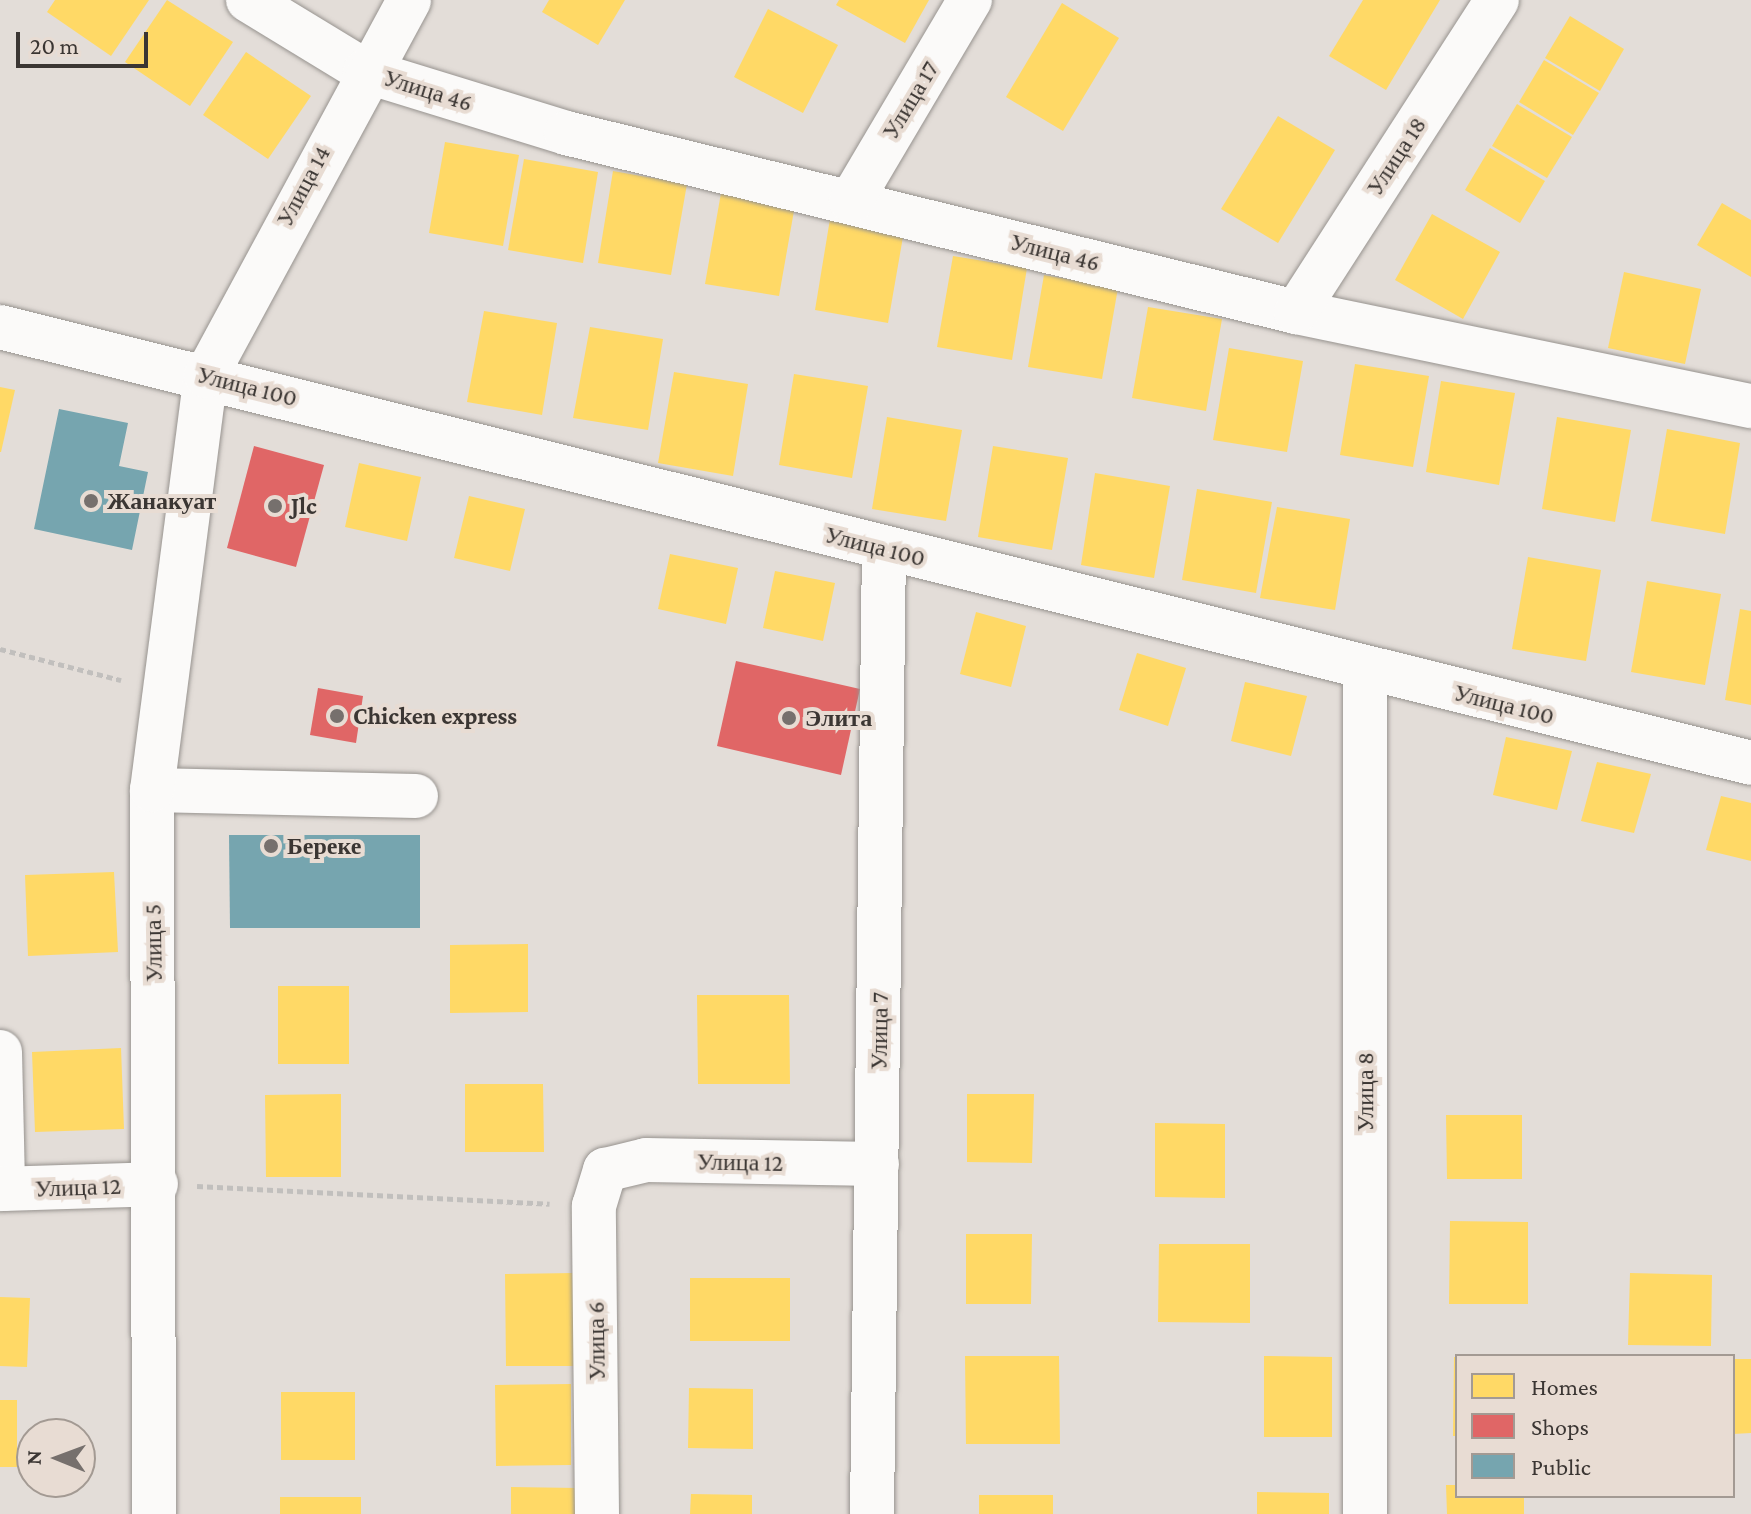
<!DOCTYPE html>
<html>
<head>
<meta charset="utf-8">
<style>
	body { margin:0 }
	#map { position:relative; width:1751px; height:1514px; overflow:hidden; background:#e3ddd8; font-family:"Crimson Pro",serif }
	div>[style] { position:absolute }
	.homes>* { inset:0; background:#ffd966 }
	.shops>* { inset:0; background:#e06666 }
	.public>* { inset:0; background:#76a5af }
	.path>* { height:5px; margin-top:-2.5px; transform-origin:0; background:repeating-linear-gradient(90deg,#c1bfbd 0 6px,transparent 0 10px) }
	.roads { filter:drop-shadow(0 0 2px #97938f) drop-shadow(0 0 2px #97938f) }
	.street>* { height:44px; margin:-22px; padding:0 22px; transform-origin:22px; border-radius:22px; background:#fbfaf9 }
	.dots>* { width:22px; height:22px; translate:-50% -50%; box-sizing:border-box; border:4px solid #e8dcd3; border-radius:50% }
	span { translate:-50% -50%; white-space:nowrap; text-align:center; line-height:1.15; -webkit-text-stroke:8px #e8dcd3; paint-order:stroke }
	.street-label { font-size:24px; color:#3b3633 }
	.poi-label { font-size:24px; color:#3b3633; font-weight:700 }
	.left { translate:0 -50%; text-align:left }
	.legend { position:absolute; left:1455px; top:1354px; width:280px; height:144px; box-sizing:border-box; background:#e8dcd3; border:2px solid #a39a93; margin:0; padding:10px 14px; list-style:none; font-size:24px; color:#3b3633 }
	.legend li { display:flex; align-items:center; gap:16px; height:40px }
	.legend b { width:40px; border:2px solid #a39a93 }
	.north { position:absolute; left:16px; top:1418px; width:80px; height:80px; box-sizing:border-box; background:#e8dcd3; border:2px solid #a39a93; border-radius:50%; rotate:271deg; font-size:22px; font-weight:700; line-height:32px; text-align:center; color:#3b3633 }
	.north::after { content:''; display:block; margin:auto; width:28px; height:36px; background:#76706d; clip-path:polygon(50% 0,100% 100%,50% 72%,0 100%) }
	.scale { position:absolute; left:16px; top:32px; width:132px; height:36px; box-sizing:border-box; border:4px solid #3b3633; border-top:0; padding-left:10px; font-size:24px; line-height:28px; white-space:nowrap; color:#3b3633; -webkit-text-stroke:6px #e8dcd3; paint-order:stroke }
</style>
</head>
<body>
<div id="map">
	<div class="homes">
		<div style="clip-path:polygon(55px 0,149px 0,111px 56px,47px 12px)"></div>
		<div style="clip-path:polygon(167px 0,233px 42px,190px 106px,125px 62px)"></div>
		<div style="clip-path:polygon(549px 0,625px 0,598px 45px,542px 12px)"></div>
		<div style="clip-path:polygon(839px 0,929px 0,905px 43px,836px 5px)"></div>
		<div style="clip-path:polygon(1363px 0,1440px 0,1386px 90px,1329px 56px)"></div>
		<div style="clip-path:polygon(1062px 3px,1119px 38px,1063px 131px,1006px 97px)"></div>
		<div style="clip-path:polygon(768px 9px,838px 45px,803px 113px,734px 77px)"></div>
		<div style="clip-path:polygon(1570px 16px,1624px 49px,1600px 91px,1545px 58px)"></div>
		<div style="clip-path:polygon(246px 52px,311px 96px,268px 159px,203px 115px)"></div>
		<div style="clip-path:polygon(1544px 60px,1599px 93px,1573px 135px,1519px 102px)"></div>
		<div style="clip-path:polygon(1517px 104px,1572px 137px,1547px 178px,1492px 146px)"></div>
		<div style="clip-path:polygon(1278px 116px,1335px 150px,1278px 243px,1221px 209px)"></div>
		<div style="clip-path:polygon(445px 142px,519px 155px,503px 246px,429px 233px)"></div>
		<div style="clip-path:polygon(1490px 148px,1545px 181px,1520px 223px,1465px 190px)"></div>
		<div style="clip-path:polygon(524px 159px,598px 172px,583px 263px,508px 250px)"></div>
		<div style="clip-path:polygon(613px 171px,687px 184px,671px 275px,598px 263px)"></div>
		<div style="clip-path:polygon(721px 193px,795px 205px,779px 296px,705px 284px)"></div>
		<div style="clip-path:polygon(1722px 203px,1751px 220px,1751px 277px,1697px 245px)"></div>
		<div style="clip-path:polygon(1432px 214px,1500px 252px,1463px 319px,1395px 280px)"></div>
		<div style="clip-path:polygon(830px 219px,904px 231px,888px 323px,815px 310px)"></div>
		<div style="clip-path:polygon(953px 256px,1027px 268px,1012px 360px,937px 347px)"></div>
		<div style="clip-path:polygon(1624px 272px,1701px 289px,1685px 364px,1608px 348px)"></div>
		<div style="clip-path:polygon(1044px 275px,1118px 288px,1102px 379px,1028px 367px)"></div>
		<div style="clip-path:polygon(1148px 307px,1222px 319px,1206px 411px,1132px 398px)"></div>
		<div style="clip-path:polygon(484px 311px,557px 323px,542px 415px,467px 402px)"></div>
		<div style="clip-path:polygon(590px 327px,663px 339px,648px 430px,573px 418px)"></div>
		<div style="clip-path:polygon(1229px 348px,1303px 361px,1287px 452px,1213px 440px)"></div>
		<div style="clip-path:polygon(1355px 364px,1429px 376px,1413px 467px,1340px 455px)"></div>
		<div style="clip-path:polygon(674px 372px,748px 384px,733px 476px,658px 463px)"></div>
		<div style="clip-path:polygon(794px 374px,868px 386px,852px 478px,779px 465px)"></div>
		<div style="clip-path:polygon(1441px 381px,1515px 393px,1499px 485px,1426px 472px)"></div>
		<div style="clip-path:polygon(0 387px,15px 390px,1px 452px,0 452px)"></div>
		<div style="clip-path:polygon(887px 417px,962px 430px,946px 521px,872px 509px)"></div>
		<div style="clip-path:polygon(1557px 417px,1631px 430px,1615px 522px,1542px 509px)"></div>
		<div style="clip-path:polygon(1667px 429px,1740px 443px,1725px 534px,1651px 521px)"></div>
		<div style="clip-path:polygon(993px 446px,1068px 458px,1052px 550px,978px 537px)"></div>
		<div style="clip-path:polygon(359px 463px,421px 477px,407px 541px,345px 527px)"></div>
		<div style="clip-path:polygon(1095px 473px,1170px 486px,1154px 578px,1081px 565px)"></div>
		<div style="clip-path:polygon(1197px 489px,1272px 502px,1256px 593px,1182px 580px)"></div>
		<div style="clip-path:polygon(469px 496px,525px 509px,510px 571px,454px 558px)"></div>
		<div style="clip-path:polygon(1277px 507px,1350px 519px,1335px 610px,1260px 598px)"></div>
		<div style="clip-path:polygon(670px 554px,738px 568px,726px 624px,658px 609px)"></div>
		<div style="clip-path:polygon(1528px 557px,1601px 570px,1586px 661px,1512px 649px)"></div>
		<div style="clip-path:polygon(775px 571px,835px 583px,823px 641px,763px 628px)"></div>
		<div style="clip-path:polygon(1647px 581px,1721px 594px,1705px 685px,1631px 672px)"></div>
		<div style="clip-path:polygon(1740px 609px,1751px 611px,1751px 705px,1725px 700px)"></div>
		<div style="clip-path:polygon(976px 612px,1026px 626px,1011px 687px,960px 674px)"></div>
		<div style="clip-path:polygon(1137px 653px,1186px 668px,1168px 726px,1119px 710px)"></div>
		<div style="clip-path:polygon(1245px 682px,1307px 696px,1291px 756px,1231px 741px)"></div>
		<div style="clip-path:polygon(1506px 737px,1572px 751px,1557px 810px,1493px 795px)"></div>
		<div style="clip-path:polygon(1597px 762px,1651px 774px,1634px 833px,1581px 821px)"></div>
		<div style="clip-path:polygon(1721px 796px,1751px 803px,1751px 861px,1706px 850px)"></div>
		<div style="clip-path:polygon(114px 872px,118px 952px,28px 956px,25px 875px)"></div>
		<div style="clip-path:polygon(528px 944px,528px 1012px,450px 1013px,450px 945px)"></div>
		<div style="clip-path:polygon(278px 986px,349px 986px,349px 1064px,278px 1064px)"></div>
		<div style="clip-path:polygon(697px 995px,789px 995px,790px 1084px,698px 1084px)"></div>
		<div style="clip-path:polygon(121px 1048px,124px 1129px,35px 1132px,32px 1052px)"></div>
		<div style="clip-path:polygon(465px 1084px,543px 1084px,544px 1152px,465px 1152px)"></div>
		<div style="clip-path:polygon(341px 1094px,341px 1177px,266px 1177px,265px 1095px)"></div>
		<div style="clip-path:polygon(967px 1094px,1034px 1094px,1032px 1163px,967px 1162px)"></div>
		<div style="clip-path:polygon(1446px 1115px,1522px 1115px,1522px 1179px,1447px 1179px)"></div>
		<div style="clip-path:polygon(1155px 1123px,1225px 1124px,1225px 1198px,1155px 1197px)"></div>
		<div style="clip-path:polygon(1450px 1221px,1528px 1222px,1528px 1304px,1449px 1304px)"></div>
		<div style="clip-path:polygon(966px 1234px,1032px 1234px,1031px 1304px,966px 1304px)"></div>
		<div style="clip-path:polygon(1159px 1244px,1250px 1244px,1250px 1323px,1158px 1322px)"></div>
		<div style="clip-path:polygon(574px 1273px,575px 1366px,506px 1366px,505px 1274px)"></div>
		<div style="clip-path:polygon(1630px 1273px,1712px 1275px,1711px 1346px,1628px 1345px)"></div>
		<div style="clip-path:polygon(690px 1278px,790px 1278px,790px 1341px,690px 1341px)"></div>
		<div style="clip-path:polygon(0 1297px,30px 1298px,27px 1367px,0 1366px)"></div>
		<div style="clip-path:polygon(965px 1356px,1059px 1356px,1060px 1444px,966px 1444px)"></div>
		<div style="clip-path:polygon(1264px 1356px,1332px 1357px,1332px 1437px,1264px 1437px)"></div>
		<div style="clip-path:polygon(1454px 1357px,1457px 1357px,1457px 1436px,1453px 1436px)"></div>
		<div style="clip-path:polygon(1733px 1359px,1751px 1359px,1751px 1433px,1733px 1434px)"></div>
		<div style="clip-path:polygon(571px 1384px,571px 1465px,496px 1466px,495px 1385px)"></div>
		<div style="clip-path:polygon(689px 1388px,753px 1389px,753px 1449px,688px 1448px)"></div>
		<div style="clip-path:polygon(281px 1392px,355px 1392px,355px 1460px,281px 1460px)"></div>
		<div style="clip-path:polygon(0 1400px,17px 1400px,17px 1467px,0 1467px)"></div>
		<div style="clip-path:polygon(1446px 1485px,1457px 1485px,1457px 1496px,1524px 1496px,1524px 1514px,1447px 1514px)"></div>
		<div style="clip-path:polygon(511px 1487px,578px 1488px,577px 1514px,511px 1514px)"></div>
		<div style="clip-path:polygon(1257px 1492px,1329px 1493px,1329px 1514px,1257px 1514px)"></div>
		<div style="clip-path:polygon(691px 1494px,752px 1495px,752px 1514px,690px 1514px)"></div>
		<div style="clip-path:polygon(979px 1495px,1053px 1495px,1053px 1514px,979px 1514px)"></div>
		<div style="clip-path:polygon(280px 1497px,361px 1497px,361px 1514px,280px 1514px)"></div>
	</div>
	<div class="shops">
		<div style="clip-path:polygon(254px 446px,324px 465px,296px 567px,227px 548px)"></div>
		<div style="clip-path:polygon(736px 661px,860px 689px,841px 775px,717px 746px)"></div>
		<div style="clip-path:polygon(318px 688px,363px 696px,356px 743px,310px 735px)"></div>
	</div>
	<div class="public">
		<div style="clip-path:polygon(59px 409px,128px 423px,119px 466px,148px 472px,132px 550px,34px 529px)"></div>
		<div style="clip-path:polygon(229px 835px,420px 835px,420px 928px,230px 928px)"></div>
	</div>
	<div class="path">
		<div style="left:0;top:649px;width:125px;rotate:14.4deg"></div>
		<div style="left:197px;top:1186px;width:353px;rotate:2.9deg"></div>
	</div>
	<div class="roads">
		<div class="street">
			<div style="left:248px;top:0;width:137px;rotate:31.3deg"></div>
			<div style="left:365px;top:71px;width:210px;rotate:17.1deg"></div>
			<div style="left:566px;top:133px;width:752px;rotate:13.78deg"></div>
			<div style="left:1296px;top:312px;width:465px;rotate:11.7deg"></div>
			<div style="left:851px;top:201px;width:234px;rotate:-59.4deg"></div>
			<div style="left:1296px;top:312px;width:371px;rotate:-57.2deg"></div>
			<div style="left:0;top:327px;width:1804px;rotate:13.98deg"></div>
			<div style="left:1365px;top:670px;width:844px;rotate:90deg"></div>
			<div style="left:152px;top:790px;width:264px;rotate:1.3deg"></div>
			<div style="left:0;top:1052px;width:137px;rotate:88.7deg"></div>
			<div style="left:0;top:1189px;width:156px;rotate:-1.8deg"></div>
			<div style="left:154px;top:1514px;width:724px;rotate:-90.16deg"></div>
			<div style="left:152px;top:790px;width:418px;rotate:-82.6deg"></div>
			<div style="left:206px;top:376px;width:427px;rotate:-61.6deg"></div>
			<div style="left:597px;top:1514px;width:308px;rotate:-90.6deg"></div>
			<div style="left:594px;top:1206px;width:38px;rotate:-73deg"></div>
			<div style="left:605px;top:1170px;width:42px;rotate:-13.7deg"></div>
			<div style="left:646px;top:1160px;width:231px;rotate:1deg"></div>
			<div style="left:872px;top:1514px;width:966px;rotate:-89.29deg"></div>
		</div>
	</div>
	<div class="dots">
		<div style="left:91px;top:501px;background:#76706d"></div>
		<div style="left:275px;top:506px;background:#76706d"></div>
		<div style="left:337px;top:716px;background:#76706d"></div>
		<div style="left:789px;top:718px;background:#76706d"></div>
		<div style="left:271px;top:846px;background:#76706d"></div>
	</div>
	<div class="street-label">
		<span style="left:428px;top:90px;rotate:17deg">Улица 46</span>
		<span style="left:910px;top:100px;rotate:-59deg">Улица 17</span>
		<span style="left:1396px;top:156px;rotate:-57deg">Улица 18</span>
		<span style="left:303px;top:186px;rotate:-62deg">Улица 14</span>
		<span style="left:1055px;top:252px;rotate:14deg">Улица 46</span>
		<span style="left:247px;top:386px;rotate:14deg">Улица 100</span>
		<span style="left:875px;top:546px;rotate:14deg">Улица 100</span>
		<span style="left:1504px;top:704px;rotate:14deg">Улица 100</span>
		<span style="left:153px;top:943px;rotate:-91deg">Улица 5</span>
		<span style="left:879px;top:1031px;rotate:-89deg">Улица 7</span>
		<span style="left:1365px;top:1092px;rotate:-90deg">Улица 8</span>
		<span style="left:740px;top:1162px;rotate:1deg">Улица 12</span>
		<span style="left:78px;top:1187px;rotate:-2deg">Улица 12</span>
		<span style="left:596px;top:1341px;rotate:-91deg">Улица 6</span>
	</div>
	<div class="poi-label">
		<span class="left" style="left:107px;top:501px">Жанакуат</span>
		<span class="left" style="left:291px;top:506px">Jlc</span>
		<span class="left" style="left:353px;top:716px">Chicken express</span>
		<span class="left" style="left:805px;top:718px">Элита</span>
		<span class="left" style="left:287px;top:846px">Береке</span>
	</div>
	<ul class="legend">
	<li><b style="height:22px;background:#ffd966"></b>Homes</li>
	<li><b style="height:22px;background:#e06666"></b>Shops</li>
	<li><b style="height:22px;background:#76a5af"></b>Public</li>
	</ul>
	<div class="north">N</div>
	<div class="scale">20 m</div>
</div>
</body>
</html>
